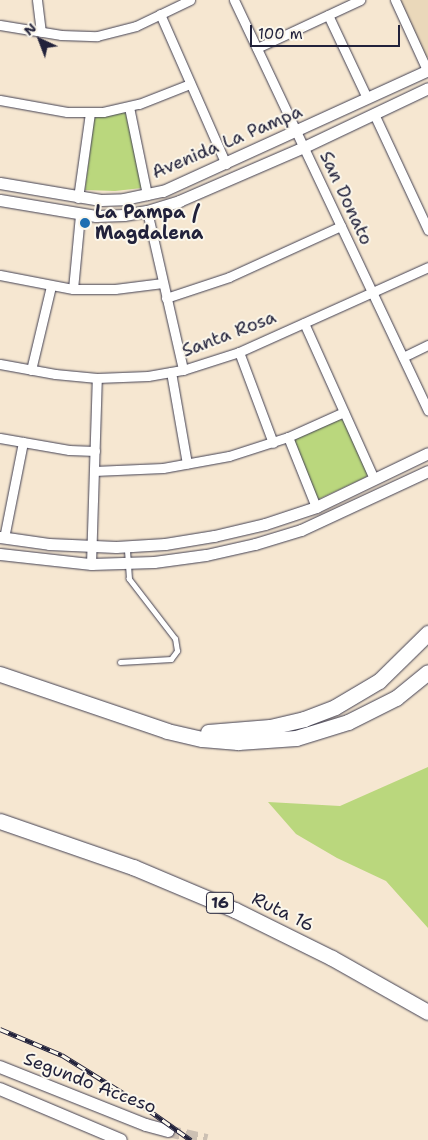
<!DOCTYPE html>
<html>
<head>
<meta charset="utf-8">
<style>
	body { margin:0 }
	#map { position:relative; width:428px; height:1140px; overflow:hidden; background:#f6e7d1; font-family:"Shantell Sans",sans-serif }
	div>[style] { position:absolute }
	.built>* { inset:0; background:#ead8ba }
	.green>* { inset:0; background:#bad77d }
	.primary-tunnel>* { height:12px; margin-top:-6px; transform-origin:0; background:repeating-linear-gradient(90deg,#ccc0b3 0 12px,transparent 0 18px) }
	.roads { filter:drop-shadow(0 0 1px #424052) drop-shadow(0 0 1px #424052) }
	.lane>* { height:4.5px; margin:-2.25px; padding:0 2.25px; transform-origin:2.25px; border-radius:2.25px; background:#fff }
	.street>* { height:9px; margin:-4.5px; padding:0 4.5px; transform-origin:4.5px; border-radius:4.5px; background:#fff }
	.secondary>* { height:11px; margin:-5.5px; padding:0 5.5px; transform-origin:5.5px; border-radius:5.5px; background:#fff }
	.primary>* { height:12px; margin:-6px; padding:0 6px; transform-origin:6px; border-radius:6px; background:#fff }
	.highway>* { height:15px; margin:-7.5px; padding:0 7.5px; transform-origin:7.5px; border-radius:7.5px; background:#fff }
	.rail>* { height:5px; margin-top:-2.5px; transform-origin:0; background:repeating-linear-gradient(90deg,#fbf7ec 0 9px,#22223b 0 18px); box-sizing:border-box; border-block:1px solid #22223b }
	.dots>* { width:14px; height:14px; translate:-50% -50%; box-sizing:border-box; border:2px solid #fbf7ec; border-radius:50% }
	span { translate:-50% -50%; white-space:nowrap; text-align:center; line-height:1.15; -webkit-text-stroke:4px #fbf7ec; paint-order:stroke }
	.shield-label span { padding:1px 4px; background:#fbf7ec; border:1px solid; border-radius:4px; -webkit-text-stroke-width:0 }
	.shield-label { font-size:16px; color:#22223b; font-weight:700 }
	.street-label { font-size:18px; color:#22223b }
	.poi-label { font-size:18px; color:#22223b; font-weight:700 }
	.left { translate:0 -50%; text-align:left }
	.north { position:absolute; left:15px; top:15px; width:50px; height:50px; -webkit-text-stroke:4px #fbf7ec; paint-order:stroke; rotate:317deg; font-size:14px; font-weight:700; line-height:20px; text-align:center; color:#22223b }
	.north::after { content:''; display:block; margin:auto; width:18px; height:22px; background:#22223b; clip-path:polygon(50% 0,100% 100%,50% 72%,0 100%) }
	.scale { position:absolute; left:250px; top:25px; width:150px; height:22px; box-sizing:border-box; border:2px solid #22223b; border-top:0; padding-left:6px; font-size:15px; line-height:18px; white-space:nowrap; color:#22223b; -webkit-text-stroke:4px #fbf7ec; paint-order:stroke }
</style>
</head>
<body>
<div id="map">
	<div class="built">
		<div style="clip-path:polygon(398px 0,428px 0,428px 57px,426px 58px)"></div>
	</div>
	<div class="green">
		<div style="clip-path:polygon(123px 111px,126px 114px,142px 188px,115px 191px,85px 190px,94px 119px,100px 115px)"></div>
		<div style="clip-path:polygon(336px 418px,344px 420px,368px 473px,366px 477px,319px 499px,315px 497px,294px 443px,296px 437px)"></div>
		<div style="clip-path:polygon(428px 767px,428px 928px,386px 881px,337px 858px,296px 834px,268px 802px,340px 806px)"></div>
	</div>
	<div class="primary-tunnel">
		<div style="left:168px;top:1131px;width:40px;rotate:13deg"></div>
	</div>
	<div class="roads">
		<div class="lane">
			<div style="left:120px;top:662px;width:51px;rotate:-3.4deg"></div>
			<div style="left:171px;top:659px;width:10px;rotate:-53deg"></div>
			<div style="left:177px;top:651px;width:12px;rotate:-99deg"></div>
			<div style="left:175px;top:639px;width:76px;rotate:-127.5deg"></div>
			<div style="left:129px;top:579px;width:32px;rotate:-94deg"></div>
		</div>
		<div class="street">
			<div style="left:37px;top:0;width:32px;rotate:83deg"></div>
			<div style="left:234px;top:0;width:454px;rotate:64.7deg"></div>
			<div style="left:395px;top:0;width:77px;rotate:65.4deg"></div>
			<div style="left:160px;top:14px;width:164px;rotate:66.3deg"></div>
			<div style="left:328px;top:15px;width:92px;rotate:64.8deg"></div>
			<div style="left:0;top:25px;width:62px;rotate:9.3deg"></div>
			<div style="left:61px;top:35px;width:36px;rotate:2deg"></div>
			<div style="left:97px;top:36px;width:40px;rotate:-14.4deg"></div>
			<div style="left:136px;top:26px;width:60px;rotate:-25.7deg"></div>
			<div style="left:257px;top:48px;width:114px;rotate:-25deg"></div>
			<div style="left:0;top:100px;width:68px;rotate:10.2deg"></div>
			<div style="left:67px;top:112px;width:36px"></div>
			<div style="left:103px;top:112px;width:37px;rotate:-13deg"></div>
			<div style="left:139px;top:104px;width:55px;rotate:-21.4deg"></div>
			<div style="left:129px;top:107px;width:90px;rotate:78.4deg"></div>
			<div style="left:374px;top:114px;width:128px;rotate:65deg"></div>
			<div style="left:78px;top:198px;width:86px;rotate:-82deg"></div>
			<div style="left:147px;top:211px;width:163px;rotate:77.2deg"></div>
			<div style="left:0;top:275px;width:74px;rotate:10.9deg"></div>
			<div style="left:73px;top:289px;width:42px"></div>
			<div style="left:115px;top:289px;width:48px;rotate:-7.1deg"></div>
			<div style="left:73px;top:289px;width:74px;rotate:-84.6deg"></div>
			<div style="left:166px;top:298px;width:66px;rotate:-18.4deg"></div>
			<div style="left:229px;top:277px;width:123px;rotate:-24.5deg"></div>
			<div style="left:304px;top:323px;width:171px;rotate:65.8deg"></div>
			<div style="left:239px;top:352px;width:97px;rotate:69.5deg"></div>
			<div style="left:403px;top:357px;width:28px;rotate:-26deg"></div>
			<div style="left:0;top:364px;width:56px;rotate:10.3deg"></div>
			<div style="left:55px;top:374px;width:42px;rotate:5.4deg"></div>
			<div style="left:97px;top:378px;width:51px;rotate:-2.2deg"></div>
			<div style="left:148px;top:376px;width:36px;rotate:-10deg"></div>
			<div style="left:183px;top:370px;width:59px;rotate:-17.8deg"></div>
			<div style="left:239px;top:352px;width:207px;rotate:-24.2deg"></div>
			<div style="left:31px;top:370px;width:86px;rotate:-76.6deg"></div>
			<div style="left:171px;top:372px;width:93px;rotate:80.1deg"></div>
			<div style="left:288px;top:437px;width:75px;rotate:68.2deg"></div>
			<div style="left:0;top:438px;width:70px;rotate:9.9deg"></div>
			<div style="left:69px;top:450px;width:26px;rotate:2deg"></div>
			<div style="left:94px;top:471px;width:69px;rotate:-2.5deg"></div>
			<div style="left:163px;top:468px;width:67px;rotate:-10.3deg"></div>
			<div style="left:229px;top:456px;width:62px;rotate:-17.9deg"></div>
			<div style="left:288px;top:437px;width:61px;rotate:-24.1deg"></div>
			<div style="left:4px;top:538px;width:98px;rotate:-78.8deg"></div>
			<div style="left:91px;top:564px;width:186px;rotate:-88.2deg"></div>
		</div>
		<div class="secondary">
			<div style="left:0;top:183px;width:102px;rotate:9.6deg"></div>
			<div style="left:101px;top:200px;width:23px;rotate:-2deg"></div>
			<div style="left:124px;top:199px;width:40px;rotate:-12deg"></div>
			<div style="left:163px;top:191px;width:291px;rotate:-24.5deg"></div>
			<div style="left:0;top:200px;width:97px;rotate:9.5deg"></div>
			<div style="left:96px;top:216px;width:28px;rotate:-2deg"></div>
			<div style="left:124px;top:215px;width:23px;rotate:-10deg"></div>
			<div style="left:147px;top:211px;width:34px;rotate:-17deg"></div>
			<div style="left:179px;top:201px;width:136px;rotate:-23.4deg"></div>
			<div style="left:304px;top:147px;width:137px;rotate:-25.4deg"></div>
			<div style="left:0;top:537px;width:49px;rotate:8.1deg"></div>
			<div style="left:49px;top:544px;width:67px;rotate:2.6deg"></div>
			<div style="left:116px;top:547px;width:49px;rotate:-3.5deg"></div>
			<div style="left:165px;top:544px;width:50px;rotate:-9.3deg"></div>
			<div style="left:214px;top:536px;width:52px;rotate:-13.2deg"></div>
			<div style="left:265px;top:524px;width:54px;rotate:-18.4deg"></div>
			<div style="left:316px;top:507px;width:124px;rotate:-25.7deg"></div>
			<div style="left:0;top:554px;width:92px;rotate:6.3deg"></div>
			<div style="left:91px;top:564px;width:63px;rotate:-1.8deg"></div>
			<div style="left:154px;top:562px;width:52px;rotate:-7.7deg"></div>
			<div style="left:206px;top:555px;width:50px;rotate:-12.7deg"></div>
			<div style="left:255px;top:544px;width:48px;rotate:-16.9deg"></div>
			<div style="left:301px;top:530px;width:140px;rotate:-24.9deg"></div>
		</div>
		<div class="primary">
			<div style="left:0;top:1067px;width:157px;rotate:21.7deg"></div>
			<div style="left:146px;top:1125px;width:23px;rotate:15deg"></div>
			<div style="left:0;top:1089px;width:131px;rotate:22.9deg"></div>
		</div>
		<div class="highway">
			<div style="left:0;top:674px;width:176px;rotate:18.8deg"></div>
			<div style="left:167px;top:731px;width:36px;rotate:13deg"></div>
			<div style="left:202px;top:739px;width:36px;rotate:5deg"></div>
			<div style="left:238px;top:742px;width:58px;rotate:-3.9deg"></div>
			<div style="left:296px;top:738px;width:54px;rotate:-17.1deg"></div>
			<div style="left:348px;top:722px;width:54px;rotate:-26.6deg"></div>
			<div style="left:396px;top:698px;width:41px;rotate:-39.1deg"></div>
			<div style="left:208px;top:732px;width:62px;rotate:-4.6deg"></div>
			<div style="left:270px;top:727px;width:35px;rotate:-13deg"></div>
			<div style="left:304px;top:719px;width:33px;rotate:-21deg"></div>
			<div style="left:335px;top:707px;width:51px;rotate:-30.6deg"></div>
			<div style="left:379px;top:681px;width:69px;rotate:-44.4deg"></div>
			<div style="left:0;top:821px;width:141px;rotate:19.1deg"></div>
			<div style="left:133px;top:867px;width:111px;rotate:22.9deg"></div>
			<div style="left:235px;top:910px;width:108px;rotate:26.3deg"></div>
			<div style="left:332px;top:958px;width:110px;rotate:29.4deg"></div>
		</div>
	</div>
	<div class="rail">
		<div style="left:0;top:1029px;width:67px;rotate:22.8deg"></div>
		<div style="left:62px;top:1055px;width:84px;rotate:31.8deg"></div>
		<div style="left:133px;top:1099px;width:71px;rotate:35.3deg"></div>
	</div>
	<div class="dots">
		<div style="left:85px;top:223px;background:#1f6fb2"></div>
	</div>
	<div class="shield-label">
		<span style="left:220px;top:903px">16</span>
	</div>
	<div class="street-label">
		<span style="left:227px;top:142px;rotate:-23deg">Avenida La Pampa</span>
		<span style="left:346px;top:198px;rotate:65deg">San Donato</span>
		<span style="left:229px;top:334px;rotate:-21deg">Santa Rosa</span>
		<span style="left:283px;top:912px;rotate:26deg">Ruta 16</span>
		<span style="left:90px;top:1083px;rotate:21deg">Segundo Acceso</span>
	</div>
	<div class="poi-label">
		<span class="left" style="left:95px;top:223px">La Pampa /<br>Magdalena</span>
	</div>
	<div class="north">N</div>
	<div class="scale">100 m</div>
</div>
</body>
</html>
